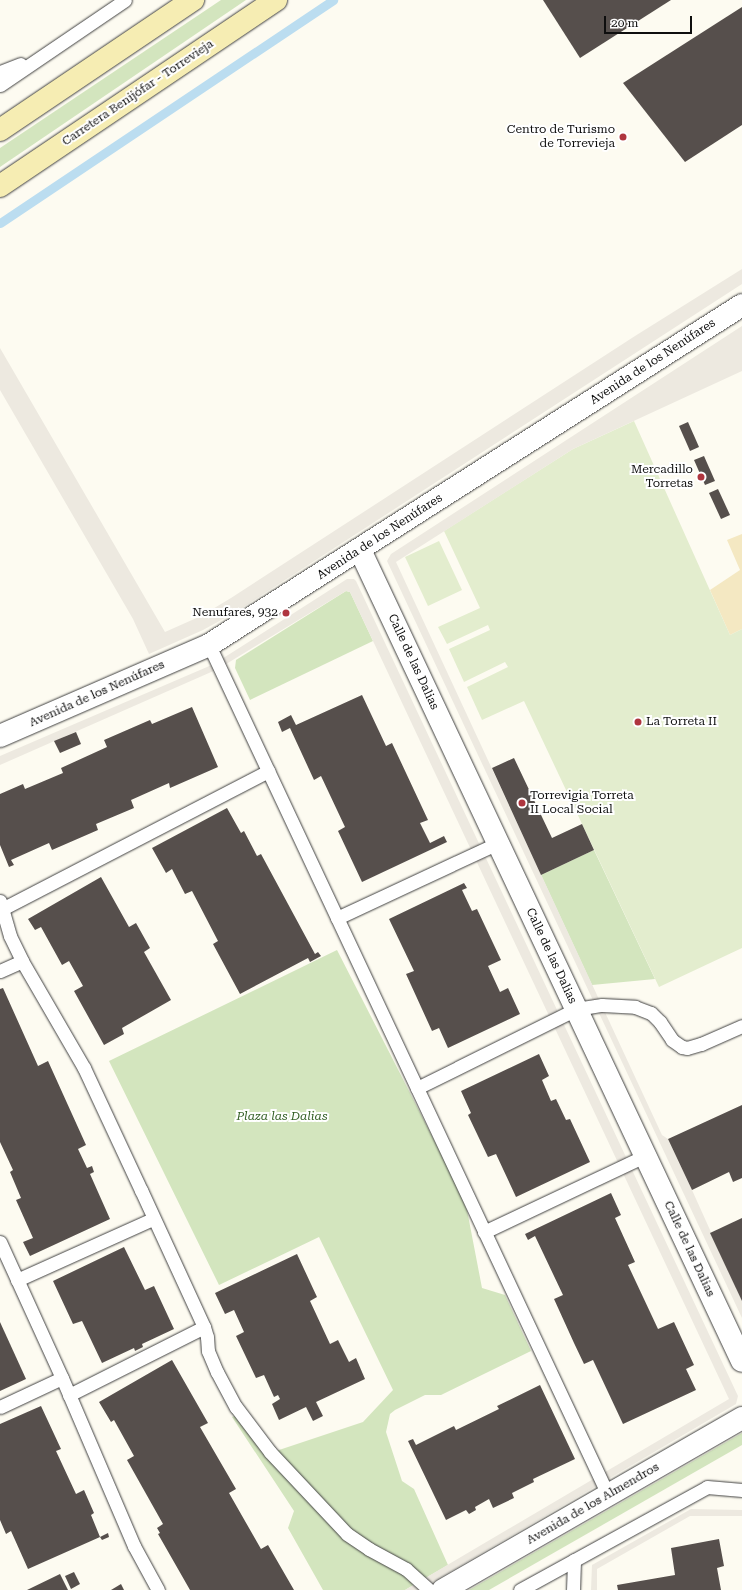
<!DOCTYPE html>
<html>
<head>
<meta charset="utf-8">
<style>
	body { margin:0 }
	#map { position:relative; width:742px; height:1590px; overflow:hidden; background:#fdfbf1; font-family:"Roboto Serif",serif }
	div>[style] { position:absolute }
	.green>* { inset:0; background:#d3e5be }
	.sand>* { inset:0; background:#f4e8c2 }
	.pitch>* { inset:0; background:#e3edce }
	.plaza>* { inset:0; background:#ede9e0 }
	.stream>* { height:9px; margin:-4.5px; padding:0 4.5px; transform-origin:4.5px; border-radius:4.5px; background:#bbddf0 }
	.building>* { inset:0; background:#564f4c }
	.roads { filter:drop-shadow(0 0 1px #414141) drop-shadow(0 0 1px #414141) }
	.service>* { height:13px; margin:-6.5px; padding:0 6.5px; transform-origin:6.5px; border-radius:6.5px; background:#fff }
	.minor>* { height:22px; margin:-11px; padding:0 11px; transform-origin:11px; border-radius:11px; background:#fff }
	.secondary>* { height:22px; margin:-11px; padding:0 11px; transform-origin:11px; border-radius:11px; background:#f6edb3 }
	.dots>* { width:11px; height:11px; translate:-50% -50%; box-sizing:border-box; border:2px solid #fff; border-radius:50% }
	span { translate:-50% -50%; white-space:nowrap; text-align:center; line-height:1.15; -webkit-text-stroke:4px #fff; paint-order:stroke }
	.street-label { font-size:12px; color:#0e0e0e }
	.poi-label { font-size:12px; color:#0e0e0e }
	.right { translate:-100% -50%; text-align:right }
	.left { translate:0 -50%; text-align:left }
	.park-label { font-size:12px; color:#335f25; font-style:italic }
	.scale { position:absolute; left:604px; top:16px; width:88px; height:18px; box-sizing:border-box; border:2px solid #0e0e0e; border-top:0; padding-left:5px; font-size:12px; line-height:14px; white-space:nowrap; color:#0e0e0e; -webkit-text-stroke:3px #fff; paint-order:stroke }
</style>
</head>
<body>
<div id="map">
	<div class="green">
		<div style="clip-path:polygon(221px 0,246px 0,0 167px,0 148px)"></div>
		<div style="clip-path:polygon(346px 591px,350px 592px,373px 641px,250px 700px,235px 668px,236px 660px)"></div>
		<div style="clip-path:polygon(594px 850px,655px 979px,592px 985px,541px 875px)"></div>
		<div style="clip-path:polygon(337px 950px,456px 1183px,467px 1210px,482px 1288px,505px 1295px,531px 1351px,441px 1395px,425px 1395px,395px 1410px,390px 1414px,386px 1432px,402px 1481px,414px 1489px,448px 1565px,405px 1590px,323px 1590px,288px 1528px,294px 1511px,232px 1417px,245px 1412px,273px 1452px,363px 1422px,393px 1390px,319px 1237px,219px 1285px,109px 1061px)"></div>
		<div style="clip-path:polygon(742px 1433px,742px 1445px,489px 1590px,469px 1590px)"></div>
	</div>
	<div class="sand">
		<div style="clip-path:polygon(742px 534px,742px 629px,730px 635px,710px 590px,740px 570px,727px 540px)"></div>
	</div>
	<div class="pitch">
		<div style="clip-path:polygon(634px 421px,730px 635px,742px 629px,742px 948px,659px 987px,524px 701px,482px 720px,467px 687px,508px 667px,505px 662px,464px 682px,449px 649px,490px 630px,488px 625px,447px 644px,438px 627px,480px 608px,444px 531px,573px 449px)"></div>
		<div style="clip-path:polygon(439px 541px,462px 590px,428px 606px,405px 557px)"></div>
	</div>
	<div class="plaza">
		<div style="clip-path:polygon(742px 269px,742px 284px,234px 613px,203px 630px,149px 654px,133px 619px,0 390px,0 348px,165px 632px,201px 616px,231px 598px,635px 336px)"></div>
		<div style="clip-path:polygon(742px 326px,742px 371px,573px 449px,396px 562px,662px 1135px,668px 1139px,692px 1190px,742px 1301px,742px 1318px,387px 561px,391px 554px)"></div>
		<div style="clip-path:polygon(347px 579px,354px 579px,356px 581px,738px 1396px,736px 1404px,419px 1590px,405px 1590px,729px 1399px,350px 592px,346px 591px,218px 669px,0 765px,0 756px,214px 664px)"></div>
		<div style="clip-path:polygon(691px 1509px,742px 1510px,742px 1516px,690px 1516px,597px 1569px,597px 1590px,591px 1590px,592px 1565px)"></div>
	</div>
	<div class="stream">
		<div style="left:0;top:223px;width:401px;rotate:-33.8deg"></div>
	</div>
	<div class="building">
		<div style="clip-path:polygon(543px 0,671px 0,580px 58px)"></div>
		<div style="clip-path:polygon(742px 7px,742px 125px,685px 162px,623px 83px)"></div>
		<div style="clip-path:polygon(688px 422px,699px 447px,690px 451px,679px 426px)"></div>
		<div style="clip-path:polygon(704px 456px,715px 481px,705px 485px,694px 460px)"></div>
		<div style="clip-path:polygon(718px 489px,730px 515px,721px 519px,709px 493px)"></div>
		<div style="clip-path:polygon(362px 695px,386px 746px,392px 743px,428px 820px,420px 823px,430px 843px,444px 836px,447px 842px,362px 882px,338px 831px,345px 827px,321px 776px,314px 780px,290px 728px,282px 732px,278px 722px,291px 715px,296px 725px)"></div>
		<div style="clip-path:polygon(192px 707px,218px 767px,170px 788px,169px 783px,131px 800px,134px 808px,96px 824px,98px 830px,52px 850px,49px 843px,11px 860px,14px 865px,9px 867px,0 845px,0 794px,23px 784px,25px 789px,63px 773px,61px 768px,107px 747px,104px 740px,150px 720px,152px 724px)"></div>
		<div style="clip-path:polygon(76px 732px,81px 744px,60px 753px,54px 741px)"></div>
		<div style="clip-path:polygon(514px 758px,552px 838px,582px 824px,594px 850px,541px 875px,492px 768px)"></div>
		<div style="clip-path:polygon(227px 808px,241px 833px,244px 831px,257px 856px,261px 854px,315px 954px,318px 952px,321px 956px,310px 962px,308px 958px,240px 994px,213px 944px,218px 941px,192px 891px,185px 894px,172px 869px,166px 873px,152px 848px)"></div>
		<div style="clip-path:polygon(101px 877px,129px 927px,136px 923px,150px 948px,144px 952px,171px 1000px,122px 1028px,124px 1034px,104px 1045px,74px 991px,83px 986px,69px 961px,62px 965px,41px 927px,35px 930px,28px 919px)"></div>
		<div style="clip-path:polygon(464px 883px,467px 888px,462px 890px,472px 911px,477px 909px,501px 960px,488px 966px,500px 992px,508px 988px,520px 1014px,448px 1048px,439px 1028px,432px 1031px,406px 974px,414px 971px,389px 919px)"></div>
		<div style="clip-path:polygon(3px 988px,38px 1066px,48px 1061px,86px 1145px,78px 1149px,87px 1168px,92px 1166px,94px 1172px,90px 1174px,110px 1219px,30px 1256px,23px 1242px,33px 1238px,16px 1200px,21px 1198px,10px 1172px,13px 1170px,0 1142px,0 989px)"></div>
		<div style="clip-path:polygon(539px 1054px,549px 1076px,542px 1080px,551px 1101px,556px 1099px,566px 1120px,570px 1119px,590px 1162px,516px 1197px,496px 1154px,488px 1157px,468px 1115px,471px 1113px,461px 1091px)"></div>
		<div style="clip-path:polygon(742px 1105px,742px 1178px,733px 1182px,729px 1172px,692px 1190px,668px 1139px)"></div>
		<div style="clip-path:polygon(611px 1193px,621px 1215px,615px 1218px,635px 1262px,628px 1265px,658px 1329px,674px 1322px,694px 1365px,686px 1369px,696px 1390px,623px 1424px,593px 1360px,584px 1364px,574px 1343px,554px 1299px,563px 1295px,535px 1236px,528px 1240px,525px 1234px)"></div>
		<div style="clip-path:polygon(742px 1218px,742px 1301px,710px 1233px)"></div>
		<div style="clip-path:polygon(124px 1247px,145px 1290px,154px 1286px,174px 1329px,142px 1344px,143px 1347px,135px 1351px,134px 1348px,102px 1363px,82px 1321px,73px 1324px,53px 1281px)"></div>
		<div style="clip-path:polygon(297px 1254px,317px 1297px,310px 1301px,330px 1344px,338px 1340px,349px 1362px,356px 1358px,365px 1379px,316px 1402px,323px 1416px,313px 1421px,306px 1407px,279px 1420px,272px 1404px,280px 1399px,278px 1395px,274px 1397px,264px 1375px,256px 1378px,236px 1336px,244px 1332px,234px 1310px,225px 1314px,215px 1293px)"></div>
		<div style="clip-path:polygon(0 1322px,26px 1379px,0 1391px)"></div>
		<div style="clip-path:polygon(172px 1360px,208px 1423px,200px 1427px,236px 1489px,229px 1493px,261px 1549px,268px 1545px,294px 1590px,190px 1590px,158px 1534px,160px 1533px,157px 1528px,163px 1524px,127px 1460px,134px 1456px,114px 1420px,111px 1422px,99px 1402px)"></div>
		<div style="clip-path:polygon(540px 1385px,575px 1459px,533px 1479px,534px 1482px,512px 1493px,514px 1498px,493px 1508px,489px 1499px,475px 1507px,476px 1510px,469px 1514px,466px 1510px,446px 1520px,408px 1441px,413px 1439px,416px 1445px,454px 1426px,456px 1430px,499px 1409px,497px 1406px)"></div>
		<div style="clip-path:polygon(41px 1406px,61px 1449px,56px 1451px,76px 1494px,84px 1490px,94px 1513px,91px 1515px,100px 1537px,28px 1569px,11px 1531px,6px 1534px,0 1520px,0 1424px)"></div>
		<div style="clip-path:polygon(108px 1533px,109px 1537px,102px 1540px,100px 1537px)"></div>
		<div style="clip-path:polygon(719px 1539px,724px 1566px,717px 1568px,721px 1590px,618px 1590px,617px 1585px,675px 1575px,671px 1548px)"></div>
		<div style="clip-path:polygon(74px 1572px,80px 1584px,71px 1589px,65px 1576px)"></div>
		<div style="clip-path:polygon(60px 1574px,68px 1590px,27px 1590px)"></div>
		<div style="clip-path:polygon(121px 1584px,124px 1590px,111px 1590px)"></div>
	</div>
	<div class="roads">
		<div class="service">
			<div style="left:0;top:72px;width:22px;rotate:-21deg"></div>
			<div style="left:0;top:85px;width:151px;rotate:-34.2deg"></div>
			<div style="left:209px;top:645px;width:939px;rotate:64.85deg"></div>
			<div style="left:0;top:901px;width:36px;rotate:74deg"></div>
			<div style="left:10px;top:936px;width:28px;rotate:64deg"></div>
			<div style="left:22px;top:961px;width:124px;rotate:59.9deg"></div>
			<div style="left:84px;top:1068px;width:135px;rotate:65deg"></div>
			<div style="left:141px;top:1190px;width:151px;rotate:65.3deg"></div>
			<div style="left:204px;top:1327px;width:10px;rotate:73deg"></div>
			<div style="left:207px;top:1337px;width:14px;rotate:86deg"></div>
			<div style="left:208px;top:1351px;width:23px;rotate:67deg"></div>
			<div style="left:217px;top:1372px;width:40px;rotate:62deg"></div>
			<div style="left:236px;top:1407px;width:56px;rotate:52.9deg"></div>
			<div style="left:270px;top:1452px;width:112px;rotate:46.8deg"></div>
			<div style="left:347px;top:1534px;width:27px;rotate:34deg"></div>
			<div style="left:369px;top:1549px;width:42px;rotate:28.4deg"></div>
			<div style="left:406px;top:1569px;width:31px;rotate:42deg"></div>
			<div style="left:2px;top:909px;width:300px;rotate:-27.4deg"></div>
			<div style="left:337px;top:918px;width:178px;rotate:-25deg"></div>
			<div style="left:0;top:971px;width:24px;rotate:-24deg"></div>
			<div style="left:417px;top:1088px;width:178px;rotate:-26.4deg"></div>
			<div style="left:576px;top:1009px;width:26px;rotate:-9deg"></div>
			<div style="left:602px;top:1005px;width:33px;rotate:3deg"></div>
			<div style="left:635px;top:1007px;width:17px;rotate:21deg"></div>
			<div style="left:651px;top:1013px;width:13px;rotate:45deg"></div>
			<div style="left:660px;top:1022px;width:22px;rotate:56deg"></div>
			<div style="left:672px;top:1040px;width:12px;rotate:35deg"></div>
			<div style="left:682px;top:1047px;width:5px;rotate:11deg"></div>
			<div style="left:687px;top:1048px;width:15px;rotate:-16deg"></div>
			<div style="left:701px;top:1044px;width:45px;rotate:-23.7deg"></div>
			<div style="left:484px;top:1232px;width:178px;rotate:-25.3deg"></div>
			<div style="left:0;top:1242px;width:149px;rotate:65.5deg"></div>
			<div style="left:62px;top:1378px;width:183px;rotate:66.8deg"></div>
			<div style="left:134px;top:1546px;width:50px;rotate:61.4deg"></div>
			<div style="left:17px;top:1280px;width:149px;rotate:-24.2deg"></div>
			<div style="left:69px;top:1395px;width:151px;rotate:-26.7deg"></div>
			<div style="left:0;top:1407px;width:68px;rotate:-25.1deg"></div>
			<div style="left:520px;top:1590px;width:213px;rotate:-28.8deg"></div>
			<div style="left:707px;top:1487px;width:35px;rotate:5deg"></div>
			<div style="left:573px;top:1590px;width:30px;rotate:-88deg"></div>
		</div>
		<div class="minor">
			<div style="left:360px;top:550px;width:896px;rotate:64.78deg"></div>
			<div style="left:0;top:736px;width:228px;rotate:-23.5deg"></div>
			<div style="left:209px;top:645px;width:632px;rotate:-32.53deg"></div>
			<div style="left:443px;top:1590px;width:345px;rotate:-29.9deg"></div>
		</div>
		<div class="secondary">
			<div style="left:0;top:130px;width:233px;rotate:-34deg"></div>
			<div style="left:0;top:186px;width:333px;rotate:-34deg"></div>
		</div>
	</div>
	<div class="dots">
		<div style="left:623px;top:137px;background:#af353e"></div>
		<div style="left:701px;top:477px;background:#af353e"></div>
		<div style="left:286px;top:613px;background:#af353e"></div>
		<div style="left:638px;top:722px;background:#af353e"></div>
		<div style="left:522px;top:803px;background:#af353e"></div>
	</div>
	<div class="street-label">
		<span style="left:138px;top:93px;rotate:-34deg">Carretera Benijófar - Torrevieja</span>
		<span style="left:653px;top:362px;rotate:-33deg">Avenida de los Nenúfares</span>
		<span style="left:380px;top:537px;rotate:-33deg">Avenida de los Nenúfares</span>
		<span style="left:413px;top:662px;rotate:65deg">Calle de las Dalias</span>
		<span style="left:97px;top:694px;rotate:-24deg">Avenida de los Nenúfares</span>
		<span style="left:551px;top:956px;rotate:65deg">Calle de las Dalias</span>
		<span style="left:689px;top:1249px;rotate:65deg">Calle de las Dalias</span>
		<span style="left:593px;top:1504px;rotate:-30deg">Avenida de los Almendros</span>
	</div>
	<div class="poi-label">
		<span class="right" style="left:615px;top:137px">Centro de Turismo<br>de Torrevieja</span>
		<span class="right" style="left:693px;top:477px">Mercadillo<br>Torretas</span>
		<span class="right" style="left:278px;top:613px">Nenufares, 932</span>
		<span class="left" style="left:646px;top:722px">La Torreta II</span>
		<span class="left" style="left:530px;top:803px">Torrevigia Torreta<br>II Local Social</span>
	</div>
	<div class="park-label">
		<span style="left:282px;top:1117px">Plaza las Dalias</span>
	</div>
	<div class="scale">20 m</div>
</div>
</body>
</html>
